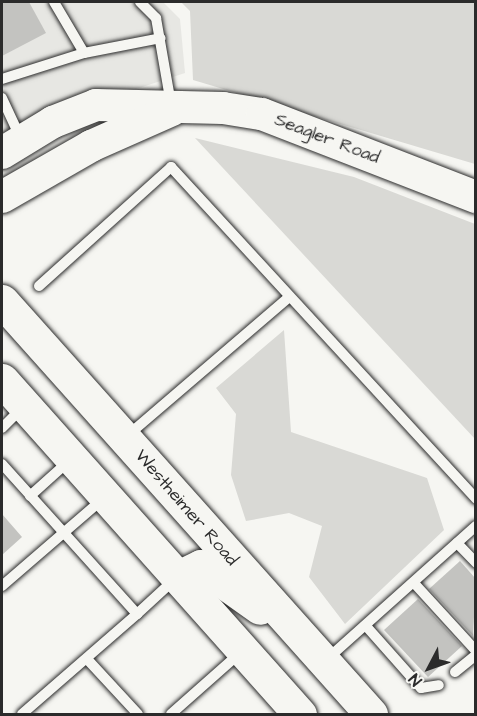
<!DOCTYPE html>
<html>
<head>
<meta charset="utf-8">
<style>
	body { margin:0 }
	#map { position:relative; width:477px; height:716px; overflow:hidden; background:#f6f6f2; font-family:"Architects Daughter",sans-serif }
	div>[style] { position:absolute }
	.built>* { inset:0; background:#e7e7e3 }
	.green>* { inset:0; background:#d9d9d5 }
	.building>* { inset:0; background:#c3c3c0 }
	.roads { filter:drop-shadow(0 0 2px #2b2b2b) drop-shadow(0 0 2px #2b2b2b) }
	.lane>* { height:10px; margin:-5px; padding:0 5px; transform-origin:5px; border-radius:5px; background:#f6f6f2 }
	.secondary>* { height:32px; margin:-16px; padding:0 16px; transform-origin:16px; border-radius:16px; background:#f6f6f2 }
	.primary>* { height:33px; margin:-16.5px; padding:0 16.5px; transform-origin:16.5px; border-radius:16.5px; background:#f6f6f2 }
	span { translate:-50% -50%; white-space:nowrap; text-align:center; line-height:1.15; -webkit-text-stroke:6px #f6f6f2; paint-order:stroke }
	.street-label { font-size:18px; color:#2b2b2b }
	.frame { position:absolute; inset:0; border:3px solid #2b2b2b; pointer-events:none }
	.north { position:absolute; left:399px; top:638px; width:60px; height:60px; -webkit-text-stroke:4px #f6f6f2; paint-order:stroke; rotate:229deg; font-size:16px; font-weight:700; line-height:24px; text-align:center; color:#2b2b2b }
	.north::after { content:''; display:block; margin:auto; width:21px; height:27px; background:#2b2b2b; clip-path:polygon(50% 0,100% 100%,50% 72%,0 100%) }
</style>
</head>
<body>
<div id="map">
	<div class="built">
		<div style="clip-path:polygon(2px 2px,163px 2px,180px 19px,185px 73px,2px 133px)"></div>
	</div>
	<div class="green">
		<div style="clip-path:polygon(181px 2px,475px 2px,475px 164px,193px 80px,190px 11px)"></div>
		<div style="clip-path:polygon(195px 138px,354px 177px,475px 224px,475px 439px)"></div>
		<div style="clip-path:polygon(284px 330px,291px 432px,427px 478px,444px 530px,345px 624px,309px 577px,322px 526px,289px 513px,246px 521px,231px 475px,236px 414px,216px 388px)"></div>
	</div>
	<div class="building">
		<div style="clip-path:polygon(2px 2px,29px 2px,46px 33px,2px 56px)"></div>
		<div style="clip-path:polygon(2px 514px,22px 537px,2px 555px)"></div>
		<div style="clip-path:polygon(460px 561px,476px 579px,473px 636px,429px 589px)"></div>
		<div style="clip-path:polygon(418px 599px,462px 646px,428px 677px,384px 630px)"></div>
	</div>
	<div class="roads">
		<div class="lane">
			<div style="left:54px;top:2px;width:59px;rotate:59.5deg"></div>
			<div style="left:140px;top:2px;width:23px;rotate:45deg"></div>
			<div style="left:156px;top:18px;width:87px;rotate:80.1deg"></div>
			<div style="left:2px;top:79px;width:86px;rotate:-17.6deg"></div>
			<div style="left:84px;top:53px;width:78px;rotate:-11deg"></div>
			<div style="left:2px;top:98px;width:45px;rotate:65.1deg"></div>
			<div style="left:39px;top:286px;width:178px;rotate:-42deg"></div>
			<div style="left:171px;top:167px;width:451px;rotate:47.4deg"></div>
			<div style="left:2px;top:428px;width:30px;rotate:-45deg"></div>
			<div style="left:127px;top:436px;width:213px;rotate:-40.6deg"></div>
			<div style="left:2px;top:464px;width:202px;rotate:48deg"></div>
			<div style="left:137px;top:614px;width:52px;rotate:-42.6deg"></div>
			<div style="left:30px;top:496px;width:54px;rotate:-42deg"></div>
			<div style="left:457px;top:543px;width:28px;rotate:46deg"></div>
			<div style="left:414px;top:583px;width:92px;rotate:47.6deg"></div>
			<div style="left:2px;top:586px;width:135px;rotate:-40.8deg"></div>
			<div style="left:366px;top:626px;width:83px;rotate:48.4deg"></div>
			<div style="left:421px;top:688px;width:18px;rotate:-9deg"></div>
			<div style="left:87px;top:659px;width:75px;rotate:47.2deg"></div>
			<div style="left:326px;top:660px;width:201px;rotate:-41.8deg"></div>
			<div style="left:455px;top:672px;width:27px;rotate:-39deg"></div>
			<div style="left:22px;top:714px;width:152px;rotate:-41deg"></div>
			<div style="left:171px;top:714px;width:92px;rotate:-41.5deg"></div>
		</div>
		<div class="secondary">
			<div style="left:2px;top:153px;width:60px;rotate:-31.3deg"></div>
			<div style="left:53px;top:122px;width:46px;rotate:-21.6deg"></div>
			<div style="left:96px;top:105px;width:127px;rotate:1.4deg"></div>
			<div style="left:223px;top:108px;width:39px;rotate:9deg"></div>
			<div style="left:262px;top:114px;width:230px;rotate:21.2deg"></div>
			<div style="left:2px;top:197px;width:103px;rotate:-29.8deg"></div>
			<div style="left:91px;top:146px;width:89px;rotate:-24deg"></div>
		</div>
		<div class="primary">
			<div style="left:2px;top:301px;width:554px;rotate:48.22deg"></div>
			<div style="left:2px;top:380px;width:448px;rotate:48.3deg"></div>
			<div style="left:178px;top:577px;width:25px;rotate:-26deg"></div>
			<div style="left:201px;top:566px;width:72px;rotate:35.4deg"></div>
		</div>
	</div>
	<div class="street-label">
		<span style="left:327px;top:139px;rotate:21deg">Seagler Road</span>
		<span style="left:186px;top:508px;rotate:49deg">Westheimer Road</span>
	</div>
	<div class="frame"></div>
	<div class="north">N</div>
</div>
</body>
</html>
